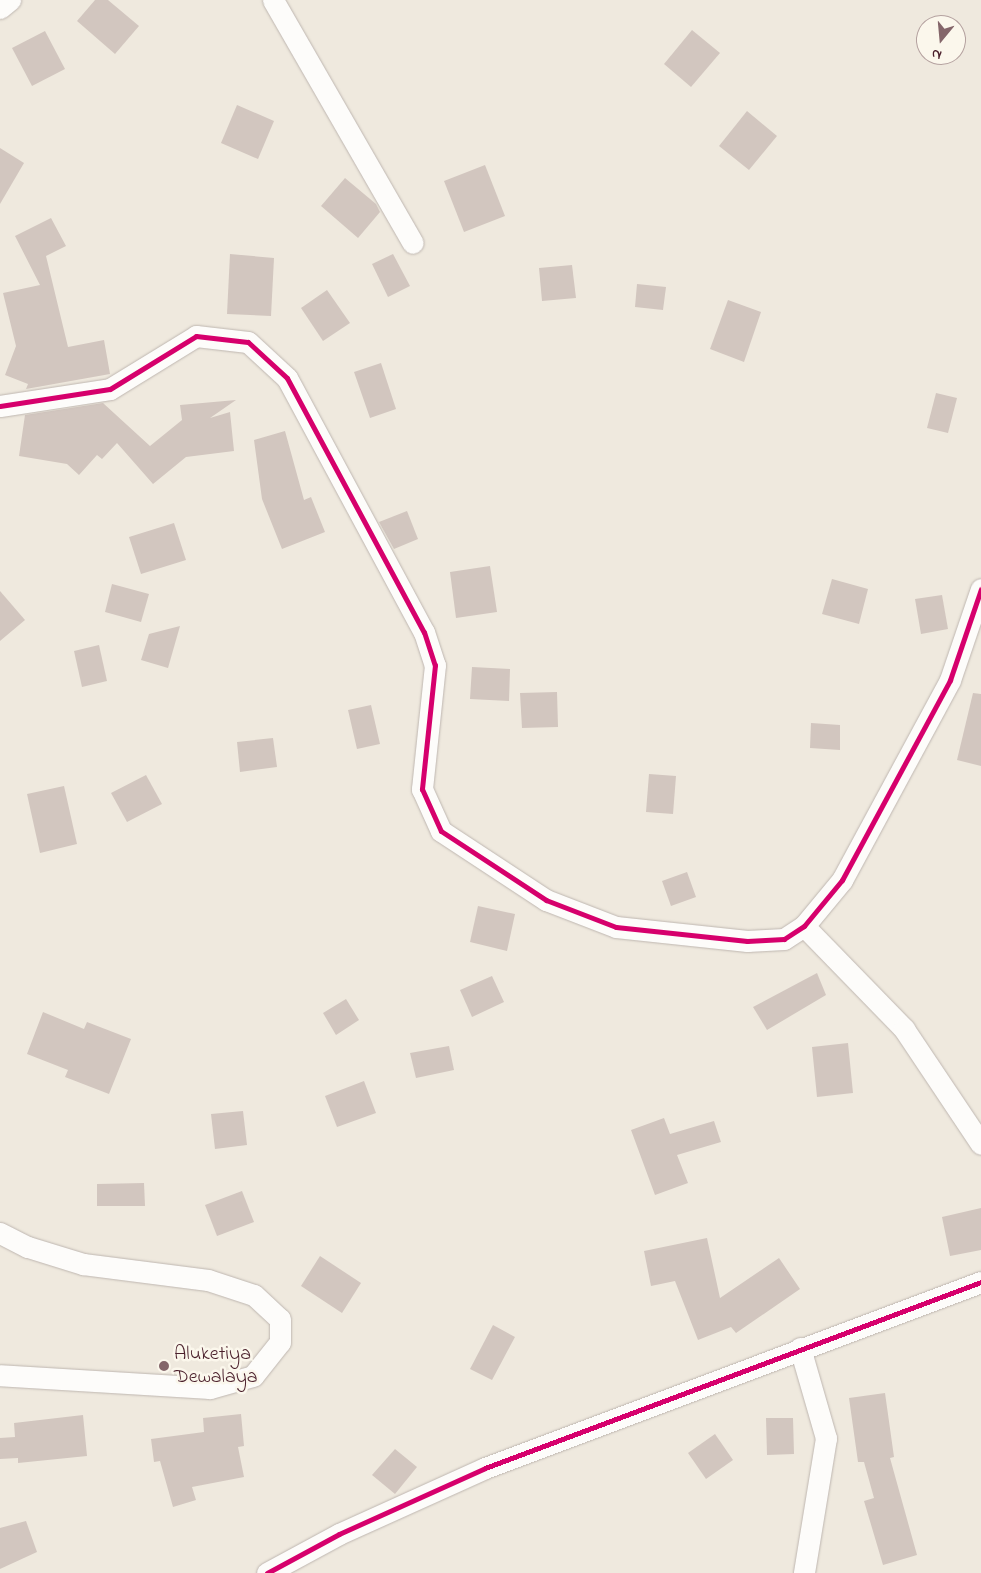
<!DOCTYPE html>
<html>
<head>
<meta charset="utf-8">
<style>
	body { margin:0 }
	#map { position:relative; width:981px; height:1573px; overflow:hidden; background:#efe9de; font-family:"Indie Flower",sans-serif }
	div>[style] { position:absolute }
	.building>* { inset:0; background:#d2c6bf }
	.roads { filter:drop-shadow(0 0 1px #beb6b0) drop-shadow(0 0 1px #beb6b0) }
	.street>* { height:21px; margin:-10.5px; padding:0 10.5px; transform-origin:10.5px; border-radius:10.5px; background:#fdfcfa }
	.cycleway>* { height:5px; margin:-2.5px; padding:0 2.5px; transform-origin:2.5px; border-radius:2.5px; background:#d6006c }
	.dots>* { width:14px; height:14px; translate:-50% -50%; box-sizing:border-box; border:2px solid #fbf7ec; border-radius:50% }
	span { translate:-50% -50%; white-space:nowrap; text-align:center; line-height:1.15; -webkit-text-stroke:5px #fbf7ec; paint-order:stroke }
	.poi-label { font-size:20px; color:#4a1f2b }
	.left { translate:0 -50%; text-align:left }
	.north { position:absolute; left:916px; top:15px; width:50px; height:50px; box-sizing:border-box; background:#fbf7ec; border:1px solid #b4a19f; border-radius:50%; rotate:197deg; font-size:14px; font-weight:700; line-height:20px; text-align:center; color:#4a1f2b }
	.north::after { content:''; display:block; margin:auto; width:18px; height:22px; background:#84666a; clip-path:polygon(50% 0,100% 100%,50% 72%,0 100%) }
</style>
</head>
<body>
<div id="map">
	<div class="building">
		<div style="clip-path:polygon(95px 0,108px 0,139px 26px,115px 54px,77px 21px)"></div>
		<div style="clip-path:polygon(692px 30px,720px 53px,691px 87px,664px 64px)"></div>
		<div style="clip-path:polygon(45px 31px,65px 69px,32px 86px,12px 48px)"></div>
		<div style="clip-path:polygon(237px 105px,274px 121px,258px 159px,221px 143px)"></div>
		<div style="clip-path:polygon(747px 111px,777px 136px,749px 170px,719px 146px)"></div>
		<div style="clip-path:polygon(0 148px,24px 163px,0 204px)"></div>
		<div style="clip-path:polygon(485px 165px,505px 216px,464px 232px,444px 181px)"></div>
		<div style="clip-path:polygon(345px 178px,376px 204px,380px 212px,358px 238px,321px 206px)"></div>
		<div style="clip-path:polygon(51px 218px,66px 246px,46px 256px,68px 347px,104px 340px,110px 374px,26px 389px,28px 384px,5px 375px,16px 346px,3px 293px,40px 285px,15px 236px)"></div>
		<div style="clip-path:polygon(230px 254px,274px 258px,271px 316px,227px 314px)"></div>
		<div style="clip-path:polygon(393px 254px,410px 286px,388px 297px,372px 264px)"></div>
		<div style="clip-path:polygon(572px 265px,576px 298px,542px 301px,539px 268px)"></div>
		<div style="clip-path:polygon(637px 284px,666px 287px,663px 310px,635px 307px)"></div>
		<div style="clip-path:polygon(327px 290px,350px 323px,323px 341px,301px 308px)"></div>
		<div style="clip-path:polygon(728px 300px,761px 312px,744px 362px,710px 349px)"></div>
		<div style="clip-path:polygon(381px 363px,396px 409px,370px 418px,354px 372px)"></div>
		<div style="clip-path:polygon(936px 393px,957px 398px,948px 433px,927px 428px)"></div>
		<div style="clip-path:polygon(236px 400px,210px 418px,230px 412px,234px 451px,186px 457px,153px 484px,117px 443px,102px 459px,97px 455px,79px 475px,67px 464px,19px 456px,25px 415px,103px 403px,150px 446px,182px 420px,180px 405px)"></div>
		<div style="clip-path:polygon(285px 431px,304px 500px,311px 497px,325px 532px,282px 549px,262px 499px,254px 440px)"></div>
		<div style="clip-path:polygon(407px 511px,418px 539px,394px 549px,379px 522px)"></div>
		<div style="clip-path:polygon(174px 523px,186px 560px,141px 574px,129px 537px)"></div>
		<div style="clip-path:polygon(490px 566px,497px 612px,456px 618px,450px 572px)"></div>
		<div style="clip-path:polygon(832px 579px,868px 589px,859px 624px,822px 614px)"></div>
		<div style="clip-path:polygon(112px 584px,149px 594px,141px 622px,105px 612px)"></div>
		<div style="clip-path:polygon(0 591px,25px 620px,0 641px)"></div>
		<div style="clip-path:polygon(942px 595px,948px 629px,921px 634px,915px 599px)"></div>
		<div style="clip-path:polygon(180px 626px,168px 668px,141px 660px,149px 634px)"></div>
		<div style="clip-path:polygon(99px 645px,107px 681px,82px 687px,74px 651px)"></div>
		<div style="clip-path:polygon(472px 667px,510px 669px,509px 701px,470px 699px)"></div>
		<div style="clip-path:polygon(557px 692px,558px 727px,522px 728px,520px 693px)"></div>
		<div style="clip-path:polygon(973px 693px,981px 694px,981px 766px,957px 760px)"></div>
		<div style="clip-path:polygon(371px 705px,380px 744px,357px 749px,348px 710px)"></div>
		<div style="clip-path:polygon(811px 723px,840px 725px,840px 750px,810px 748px)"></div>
		<div style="clip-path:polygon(273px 738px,277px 767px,240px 772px,237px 742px)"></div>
		<div style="clip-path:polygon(649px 774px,676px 776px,673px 814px,646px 812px)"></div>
		<div style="clip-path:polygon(146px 775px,162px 804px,127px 822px,111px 793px)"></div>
		<div style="clip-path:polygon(64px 786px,77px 844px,40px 853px,27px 794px)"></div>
		<div style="clip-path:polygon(687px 872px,696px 897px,671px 906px,662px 881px)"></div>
		<div style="clip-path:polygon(478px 906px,515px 914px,507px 951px,470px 942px)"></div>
		<div style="clip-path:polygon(817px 973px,826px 995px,767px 1030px,753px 1007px)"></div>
		<div style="clip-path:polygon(492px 976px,504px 1002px,472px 1017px,460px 990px)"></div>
		<div style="clip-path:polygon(346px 999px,359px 1020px,336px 1035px,323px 1013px)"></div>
		<div style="clip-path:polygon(43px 1012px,84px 1029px,87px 1022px,131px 1039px,109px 1094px,65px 1077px,68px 1070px,27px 1054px)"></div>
		<div style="clip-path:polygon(848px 1043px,853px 1093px,817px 1097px,812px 1047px)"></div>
		<div style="clip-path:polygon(449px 1046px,454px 1070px,416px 1078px,410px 1053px)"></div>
		<div style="clip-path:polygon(364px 1081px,376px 1113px,337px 1127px,325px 1096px)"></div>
		<div style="clip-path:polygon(243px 1111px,247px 1145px,215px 1149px,211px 1114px)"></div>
		<div style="clip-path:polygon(664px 1118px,670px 1134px,714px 1121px,721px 1142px,677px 1155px,688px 1183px,655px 1195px,631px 1130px)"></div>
		<div style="clip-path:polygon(144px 1183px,145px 1206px,97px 1206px,97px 1184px)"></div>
		<div style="clip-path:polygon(242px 1191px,254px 1222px,217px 1236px,205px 1205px)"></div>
		<div style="clip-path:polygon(981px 1208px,981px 1250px,950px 1256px,942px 1217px)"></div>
		<div style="clip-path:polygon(707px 1238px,720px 1298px,779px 1258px,800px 1289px,736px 1333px,731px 1327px,698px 1340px,675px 1281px,651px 1286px,644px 1251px)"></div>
		<div style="clip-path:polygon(320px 1256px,361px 1283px,342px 1313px,301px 1286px)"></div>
		<div style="clip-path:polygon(493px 1325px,515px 1337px,492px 1380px,470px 1369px)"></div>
		<div style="clip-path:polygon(885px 1393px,894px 1457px,890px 1458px,917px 1555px,883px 1565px,864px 1501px,874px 1498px,864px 1462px,858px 1462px,849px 1398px)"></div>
		<div style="clip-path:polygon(241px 1414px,244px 1446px,238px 1447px,244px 1477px,192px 1487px,196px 1500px,173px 1507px,160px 1461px,154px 1462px,151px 1439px,204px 1432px,203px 1418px)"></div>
		<div style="clip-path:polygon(83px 1415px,87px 1456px,18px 1463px,18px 1458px,0 1459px,0 1438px,15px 1437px,14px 1423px)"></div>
		<div style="clip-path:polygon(766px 1418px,793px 1418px,794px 1454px,767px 1455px)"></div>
		<div style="clip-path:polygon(715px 1434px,733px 1460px,706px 1479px,688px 1453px)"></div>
		<div style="clip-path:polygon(395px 1449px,417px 1467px,395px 1494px,372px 1475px)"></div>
		<div style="clip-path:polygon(26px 1521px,37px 1552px,0 1569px,0 1528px)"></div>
	</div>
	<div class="roads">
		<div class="street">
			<div style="left:273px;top:0;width:280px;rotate:60.1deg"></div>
			<div style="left:0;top:8px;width:13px;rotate:-39deg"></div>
			<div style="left:0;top:406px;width:111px;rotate:-8.8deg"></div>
			<div style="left:110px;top:389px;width:101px;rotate:-31.6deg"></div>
			<div style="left:196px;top:336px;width:52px;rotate:6.6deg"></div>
			<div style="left:248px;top:342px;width:53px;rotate:42.7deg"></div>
			<div style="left:287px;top:378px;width:289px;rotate:61.7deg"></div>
			<div style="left:424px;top:632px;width:35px;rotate:72deg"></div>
			<div style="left:435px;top:665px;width:125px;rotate:96deg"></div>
			<div style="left:422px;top:789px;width:46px;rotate:65.7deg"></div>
			<div style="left:441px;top:831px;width:126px;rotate:33.3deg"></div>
			<div style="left:546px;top:900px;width:75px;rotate:21.1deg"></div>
			<div style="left:616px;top:927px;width:132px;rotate:6.1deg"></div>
			<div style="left:747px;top:941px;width:37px;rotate:-3deg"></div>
			<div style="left:784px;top:939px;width:24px;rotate:-33deg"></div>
			<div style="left:804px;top:926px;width:60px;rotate:-50.4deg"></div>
			<div style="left:842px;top:880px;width:227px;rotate:-61.6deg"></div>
			<div style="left:950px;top:680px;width:96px;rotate:-71.2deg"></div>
			<div style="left:804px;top:926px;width:144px;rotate:45.8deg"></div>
			<div style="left:904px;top:1029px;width:138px;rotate:56.2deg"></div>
			<div style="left:0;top:1233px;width:31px;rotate:27deg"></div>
			<div style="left:28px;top:1247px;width:58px;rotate:17.2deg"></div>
			<div style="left:83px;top:1264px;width:126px;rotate:7.3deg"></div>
			<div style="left:208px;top:1280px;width:48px;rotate:18.1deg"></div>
			<div style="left:254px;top:1295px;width:35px;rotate:43deg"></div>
			<div style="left:280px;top:1319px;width:23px;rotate:90deg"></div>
			<div style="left:280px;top:1342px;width:43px;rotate:128.5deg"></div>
			<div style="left:253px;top:1376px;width:45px;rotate:164.4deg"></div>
			<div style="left:210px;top:1388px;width:210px;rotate:-176.5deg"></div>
			<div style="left:800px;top:1348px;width:94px;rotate:73.9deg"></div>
			<div style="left:826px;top:1438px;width:137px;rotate:99.3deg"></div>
			<div style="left:267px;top:1573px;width:82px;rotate:-28.4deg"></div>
			<div style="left:339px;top:1534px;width:160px;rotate:-24.3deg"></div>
			<div style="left:485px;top:1468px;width:530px;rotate:-20.56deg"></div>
		</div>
	</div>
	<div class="cycleway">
		<div style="left:0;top:406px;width:111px;rotate:-8.8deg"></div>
		<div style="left:110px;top:389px;width:101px;rotate:-31.6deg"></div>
		<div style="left:196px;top:336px;width:52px;rotate:6.6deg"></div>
		<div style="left:248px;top:342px;width:53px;rotate:42.7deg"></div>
		<div style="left:287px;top:378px;width:289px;rotate:61.7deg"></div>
		<div style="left:424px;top:632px;width:35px;rotate:72deg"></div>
		<div style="left:435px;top:665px;width:125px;rotate:96deg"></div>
		<div style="left:422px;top:789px;width:46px;rotate:65.7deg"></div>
		<div style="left:441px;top:831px;width:126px;rotate:33.3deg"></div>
		<div style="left:546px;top:900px;width:75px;rotate:21.1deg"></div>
		<div style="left:616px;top:927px;width:132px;rotate:6.1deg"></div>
		<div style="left:747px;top:941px;width:37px;rotate:-3deg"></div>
		<div style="left:784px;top:939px;width:24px;rotate:-33deg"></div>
		<div style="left:804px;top:926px;width:60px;rotate:-50.4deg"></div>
		<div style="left:842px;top:880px;width:227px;rotate:-61.6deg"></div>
		<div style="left:950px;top:680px;width:96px;rotate:-71.2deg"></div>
		<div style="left:267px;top:1573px;width:82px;rotate:-28.4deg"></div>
		<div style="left:339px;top:1534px;width:160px;rotate:-24.3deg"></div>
		<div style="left:485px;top:1468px;width:530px;rotate:-20.56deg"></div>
	</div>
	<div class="dots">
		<div style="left:164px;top:1366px;background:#84666a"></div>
	</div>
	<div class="poi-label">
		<span class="left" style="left:174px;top:1366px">Aluketiya<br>Dewalaya</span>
	</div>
	<div class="north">N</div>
</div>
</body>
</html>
